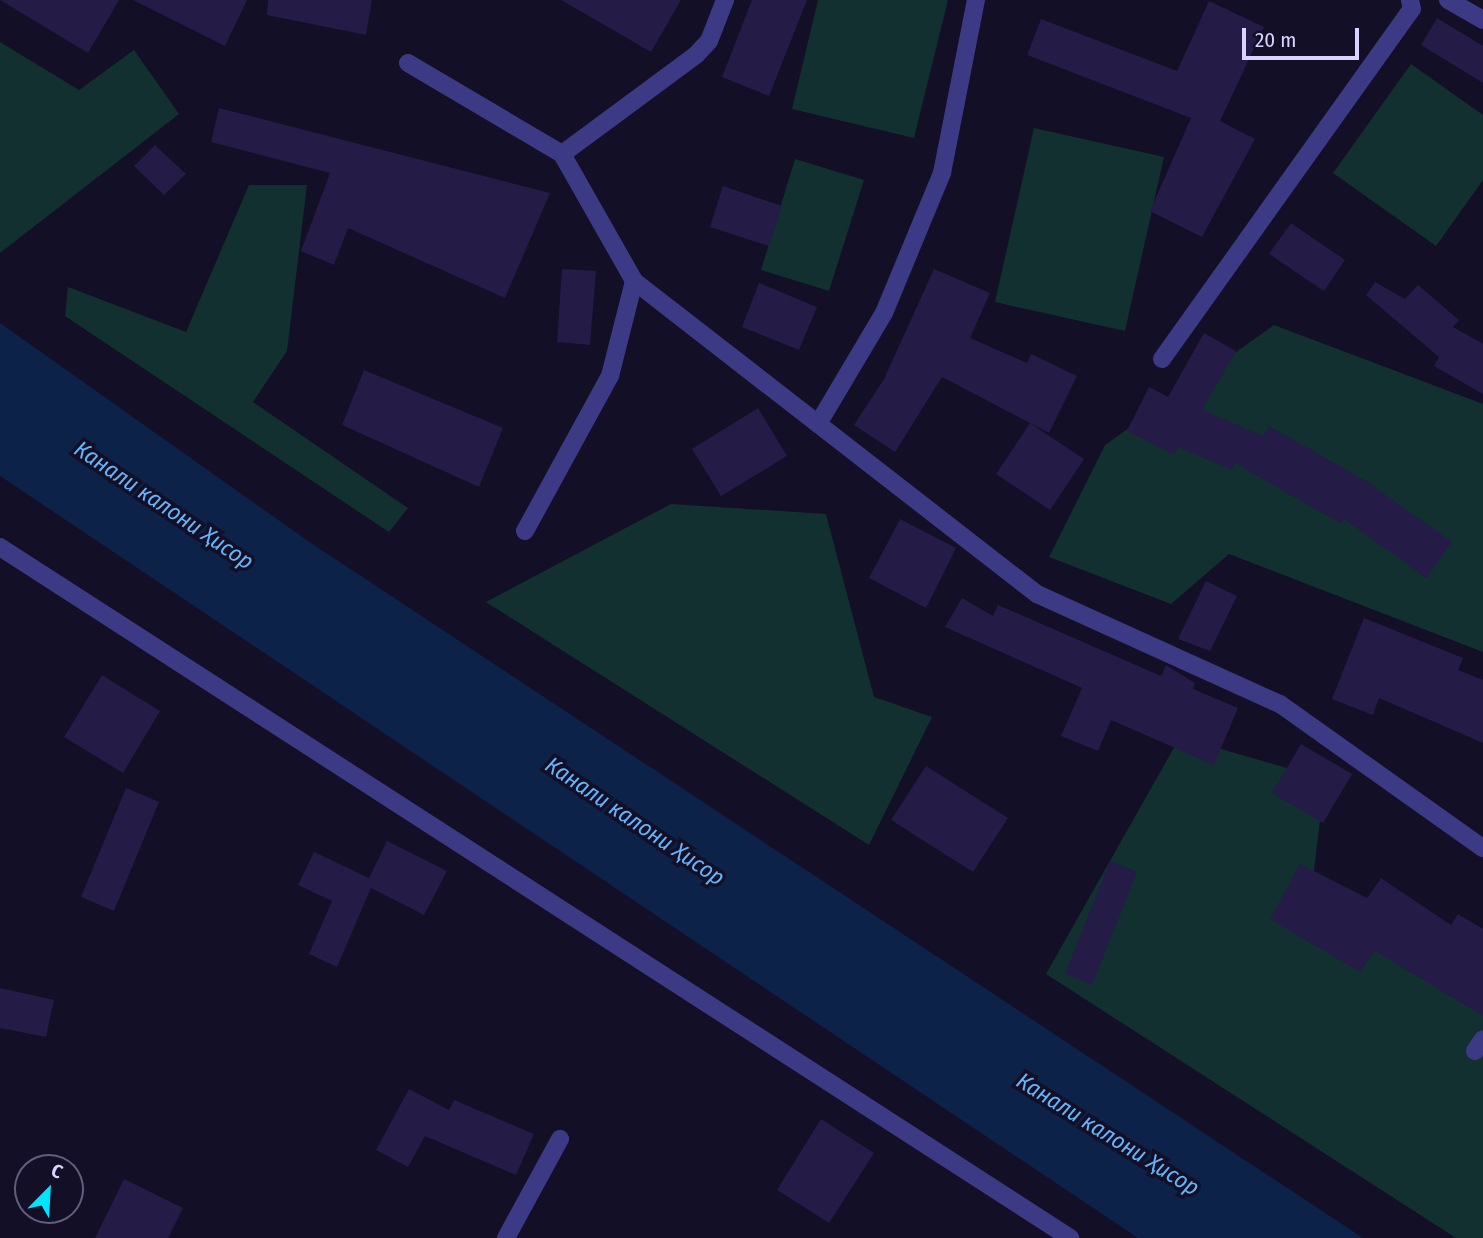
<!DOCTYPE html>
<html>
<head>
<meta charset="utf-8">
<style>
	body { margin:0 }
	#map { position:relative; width:1483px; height:1238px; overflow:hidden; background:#130f26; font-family:"Fira Sans Condensed",sans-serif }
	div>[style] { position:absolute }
	.green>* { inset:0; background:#12302f }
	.water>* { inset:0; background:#0c2248 }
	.building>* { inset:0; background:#241b47 }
	.minor>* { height:18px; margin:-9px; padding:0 9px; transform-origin:9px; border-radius:9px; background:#3d3a85 }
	span { translate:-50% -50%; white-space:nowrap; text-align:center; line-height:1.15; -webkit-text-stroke:7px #130f26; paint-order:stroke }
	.water-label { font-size:23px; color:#62b6ff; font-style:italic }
	.north { position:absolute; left:14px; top:1154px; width:70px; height:70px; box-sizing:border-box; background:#130f26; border:2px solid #625e7d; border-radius:50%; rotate:24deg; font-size:19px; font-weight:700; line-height:28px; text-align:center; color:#d9d4ff }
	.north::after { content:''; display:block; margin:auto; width:24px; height:32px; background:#00e5ff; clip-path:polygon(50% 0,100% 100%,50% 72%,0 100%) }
	.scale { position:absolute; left:1242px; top:28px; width:117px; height:32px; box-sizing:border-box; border:4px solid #d9d4ff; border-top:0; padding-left:9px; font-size:21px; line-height:24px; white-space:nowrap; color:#d9d4ff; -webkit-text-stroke:5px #130f26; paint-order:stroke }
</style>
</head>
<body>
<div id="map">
	<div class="green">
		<div style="clip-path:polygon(818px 0,948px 0,914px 138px,792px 109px)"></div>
		<div style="clip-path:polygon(0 42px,79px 90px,134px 50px,179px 114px,0 253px)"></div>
		<div style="clip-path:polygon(1411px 64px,1483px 115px,1483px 180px,1436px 246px,1333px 173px)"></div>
		<div style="clip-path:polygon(1034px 128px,1164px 157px,1125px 331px,995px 302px)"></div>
		<div style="clip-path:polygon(795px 159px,864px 180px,829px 291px,761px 270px)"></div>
		<div style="clip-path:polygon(249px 185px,307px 185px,287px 351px,253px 402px,408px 508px,389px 532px,65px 316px,68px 287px,186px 332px)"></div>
		<div style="clip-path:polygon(1274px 325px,1483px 404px,1483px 652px,1229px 554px,1171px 604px,1049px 557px,1105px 445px)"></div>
		<div style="clip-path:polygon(671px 504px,826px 514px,874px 697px,932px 717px,869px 845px,486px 602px)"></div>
		<div style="clip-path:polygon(1180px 737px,1325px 779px,1310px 904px,1483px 1015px,1483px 1238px,1456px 1238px,1046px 974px)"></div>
	</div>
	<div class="water">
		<div style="clip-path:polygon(0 323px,308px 541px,1363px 1238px,1138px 1238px,0 476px)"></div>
	</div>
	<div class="building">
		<div style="clip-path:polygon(0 0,119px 0,88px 53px)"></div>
		<div style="clip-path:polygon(133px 0,247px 0,225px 46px)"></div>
		<div style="clip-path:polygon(268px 0,372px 0,366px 35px,267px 15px)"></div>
		<div style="clip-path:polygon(561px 0,681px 0,651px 52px)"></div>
		<div style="clip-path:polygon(752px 0,807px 0,769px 96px,722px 77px)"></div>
		<div style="clip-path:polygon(1209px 1px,1264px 27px,1220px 121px,1255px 139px,1202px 237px,1150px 211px,1191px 118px,1027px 55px,1041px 19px,1177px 71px)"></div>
		<div style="clip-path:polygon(1437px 18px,1483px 46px,1483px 83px,1421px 45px)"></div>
		<div style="clip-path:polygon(219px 108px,550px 193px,505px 298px,348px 228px,334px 265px,301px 251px,330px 173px,211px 142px)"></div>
		<div style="clip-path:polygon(155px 145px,186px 174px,164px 195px,134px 166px)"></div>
		<div style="clip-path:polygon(723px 186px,782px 206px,769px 246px,710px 227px)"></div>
		<div style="clip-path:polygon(1291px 223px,1345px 260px,1324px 291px,1269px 254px)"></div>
		<div style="clip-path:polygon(562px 269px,596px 271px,590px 345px,557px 342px)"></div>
		<div style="clip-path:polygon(934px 269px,990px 293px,970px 338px,1027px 363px,1031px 354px,1077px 376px,1049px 433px,942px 377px,895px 452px,854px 425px,884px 379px)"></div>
		<div style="clip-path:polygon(1375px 282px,1405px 299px,1418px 285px,1459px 320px,1453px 327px,1483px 344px,1483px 394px,1434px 366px,1439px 357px,1366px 295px)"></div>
		<div style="clip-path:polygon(759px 283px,817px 307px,799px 350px,742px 327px)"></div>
		<div style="clip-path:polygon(1204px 333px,1236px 351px,1202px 410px,1264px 436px,1269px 426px,1366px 481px,1452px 542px,1426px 578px,1344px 519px,1341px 524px,1235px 463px,1232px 470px,1178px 447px,1174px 455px,1127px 431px,1149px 387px,1168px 397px)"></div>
		<div style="clip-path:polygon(364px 370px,503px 428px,479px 487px,342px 425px)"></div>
		<div style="clip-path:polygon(758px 408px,787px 456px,721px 496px,692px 449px)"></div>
		<div style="clip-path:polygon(1030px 423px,1084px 459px,1050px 510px,996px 474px)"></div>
		<div style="clip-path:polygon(900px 519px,956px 548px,926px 608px,869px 578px)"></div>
		<div style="clip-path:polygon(1206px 581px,1237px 596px,1210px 651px,1178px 639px)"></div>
		<div style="clip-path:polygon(962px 598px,993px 616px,998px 605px,1161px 676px,1166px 665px,1195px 683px,1193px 689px,1238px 708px,1214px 765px,1111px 720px,1098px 751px,1061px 736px,1082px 688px,945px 627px)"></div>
		<div style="clip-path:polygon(1364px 618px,1463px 658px,1458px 670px,1483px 680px,1483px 743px,1379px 698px,1373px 715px,1332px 699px)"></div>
		<div style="clip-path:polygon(102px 675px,160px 711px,123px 773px,64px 737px)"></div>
		<div style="clip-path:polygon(1301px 744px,1352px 774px,1323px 823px,1272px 793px)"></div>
		<div style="clip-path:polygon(926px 766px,1008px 818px,973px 872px,891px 820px)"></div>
		<div style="clip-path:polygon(126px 788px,159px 802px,114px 911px,81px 897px)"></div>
		<div style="clip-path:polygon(387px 841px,447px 871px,424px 915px,371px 888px,337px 967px,309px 954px,332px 901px,298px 885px,314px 852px,369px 878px)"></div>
		<div style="clip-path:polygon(1110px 861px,1137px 872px,1092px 985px,1065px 974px)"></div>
		<div style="clip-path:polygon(1300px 864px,1367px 898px,1381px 878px,1451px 925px,1458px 914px,1483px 929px,1483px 1016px,1375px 951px,1360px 972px,1270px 919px)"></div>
		<div style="clip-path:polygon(0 988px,54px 1000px,46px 1037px,0 1028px)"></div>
		<div style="clip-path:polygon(409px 1089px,449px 1110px,454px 1100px,534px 1134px,516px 1175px,425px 1136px,408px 1167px,376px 1150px)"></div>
		<div style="clip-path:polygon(821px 1119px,874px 1153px,829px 1223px,777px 1190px)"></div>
		<div style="clip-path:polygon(124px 1179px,183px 1208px,168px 1238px,95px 1238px)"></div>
	</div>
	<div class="minor">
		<div style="left:725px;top:0;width:44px;rotate:111.3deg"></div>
		<div style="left:709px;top:41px;width:19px;rotate:133deg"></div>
		<div style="left:696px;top:55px;width:167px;rotate:143.5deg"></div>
		<div style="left:562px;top:154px;width:146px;rotate:60.4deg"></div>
		<div style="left:634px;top:281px;width:510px;rotate:37.84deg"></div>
		<div style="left:1037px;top:594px;width:267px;rotate:24.4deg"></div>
		<div style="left:1280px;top:704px;width:249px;rotate:35.4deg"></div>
		<div style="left:1448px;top:0;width:40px;rotate:29.7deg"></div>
		<div style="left:408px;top:63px;width:179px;rotate:30.6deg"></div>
		<div style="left:1162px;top:359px;width:430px;rotate:-54.5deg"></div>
		<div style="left:1412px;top:9px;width:9px;rotate:-103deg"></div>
		<div style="left:818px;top:424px;width:129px;rotate:-59.3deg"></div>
		<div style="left:884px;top:313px;width:152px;rotate:-67.5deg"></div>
		<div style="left:942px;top:173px;width:176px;rotate:-78.9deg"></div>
		<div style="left:525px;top:531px;width:177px;rotate:-61.3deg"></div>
		<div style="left:610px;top:376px;width:98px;rotate:-75.8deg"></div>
		<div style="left:0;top:547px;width:1274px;rotate:32.85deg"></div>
		<div style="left:1475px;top:1051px;width:14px;rotate:-56deg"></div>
		<div style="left:506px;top:1238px;width:113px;rotate:-61.4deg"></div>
	</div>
	<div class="water-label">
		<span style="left:164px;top:505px;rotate:34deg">Канали калони Ҳисор</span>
		<span style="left:635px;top:821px;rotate:34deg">Канали калони Ҳисор</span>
		<span style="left:1108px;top:1134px;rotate:32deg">Канали калони Ҳисор</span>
	</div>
	<div class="north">С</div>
	<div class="scale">20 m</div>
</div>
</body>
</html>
